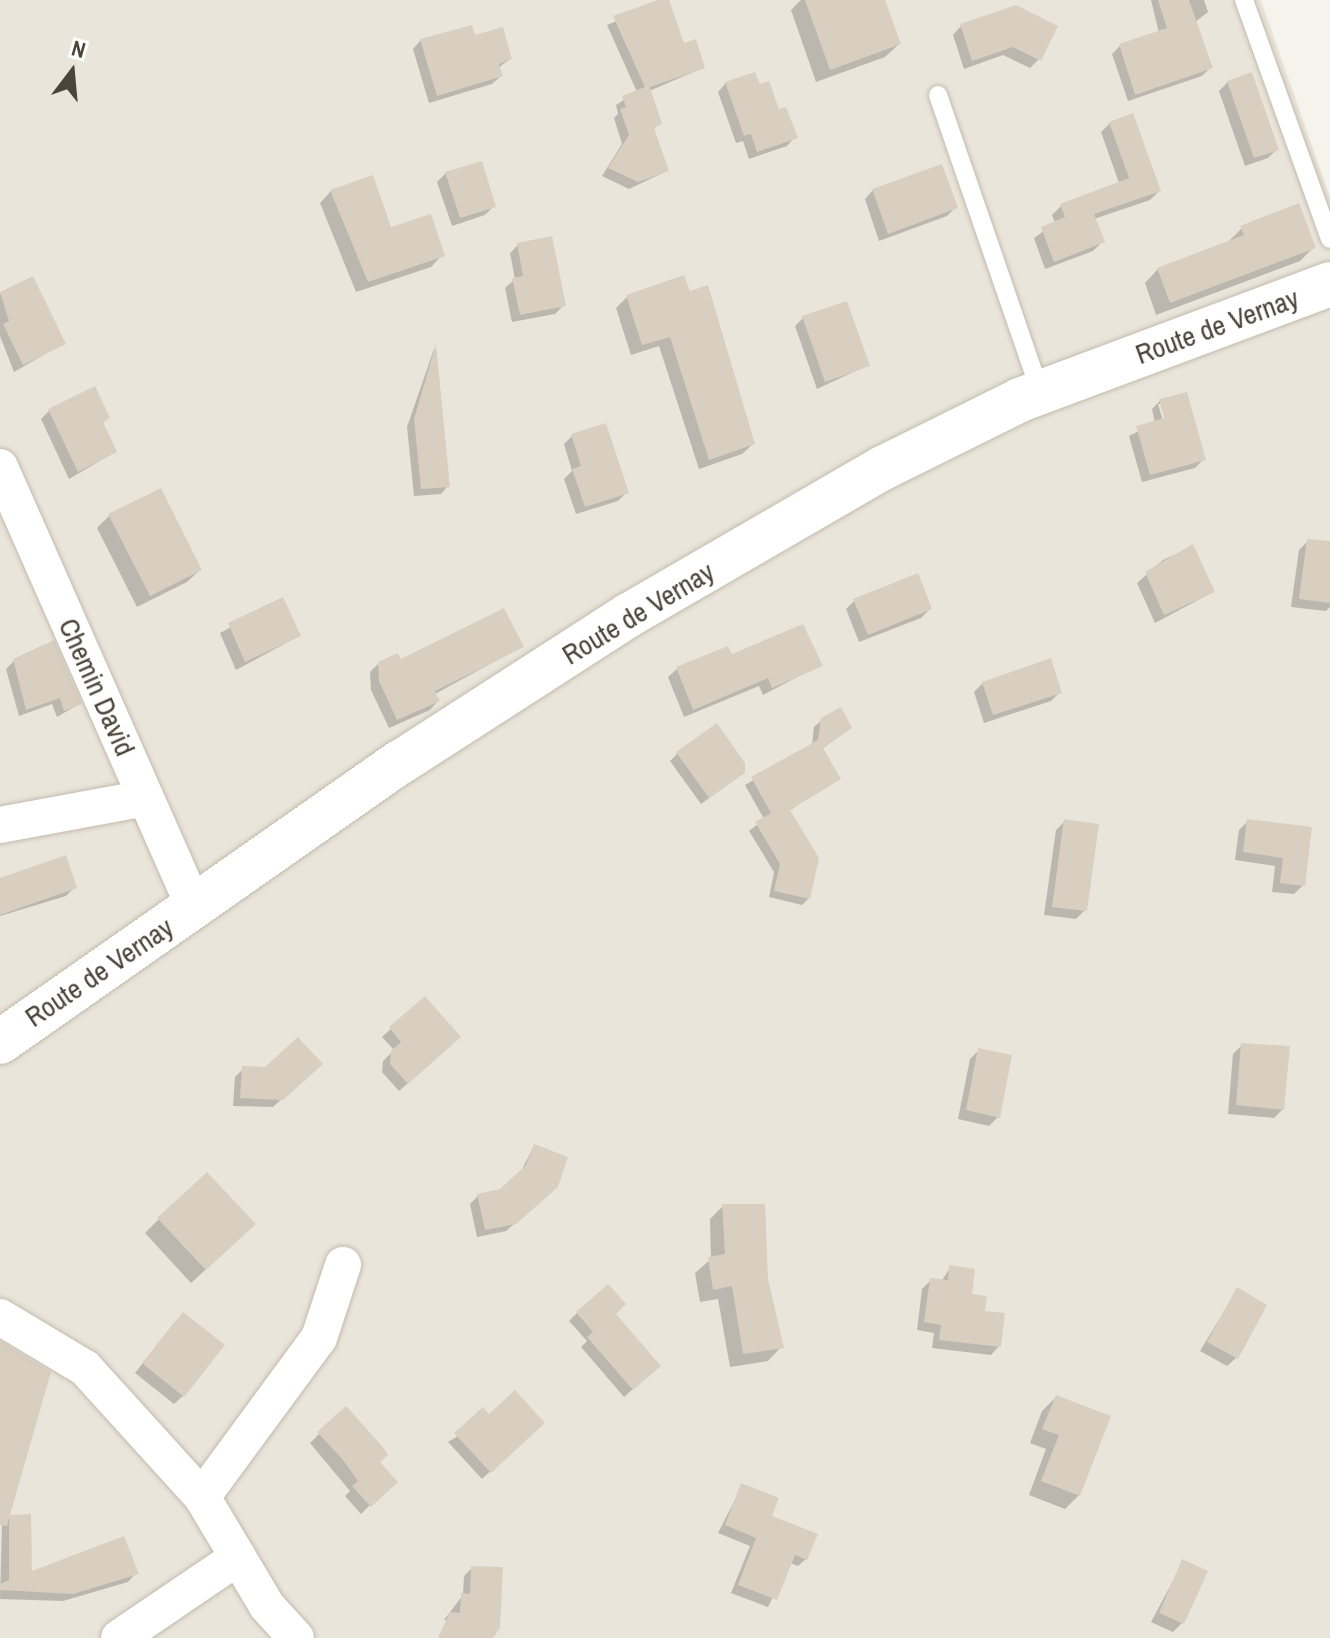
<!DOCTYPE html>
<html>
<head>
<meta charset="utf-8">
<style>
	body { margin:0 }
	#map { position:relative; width:1330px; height:1638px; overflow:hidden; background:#f6f3ec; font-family:"Archivo Narrow",sans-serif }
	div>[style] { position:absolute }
	.residential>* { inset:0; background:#eae5da }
	.shadow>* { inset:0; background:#0003 }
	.building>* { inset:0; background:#d8cfc1 }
	.roads { filter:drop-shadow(0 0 2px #c2bbae) drop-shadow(0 0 2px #c2bbae) }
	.service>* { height:18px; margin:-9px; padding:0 9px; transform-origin:9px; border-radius:9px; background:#fff }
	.minor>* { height:36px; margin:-18px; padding:0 18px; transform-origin:18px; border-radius:18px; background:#fff }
	.tertiary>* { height:44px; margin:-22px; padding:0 22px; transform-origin:22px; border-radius:22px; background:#fff }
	span { translate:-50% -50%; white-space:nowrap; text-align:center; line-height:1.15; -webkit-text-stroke:6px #fff; paint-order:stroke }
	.street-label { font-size:28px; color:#4b4439 }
	.north { position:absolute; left:32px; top:32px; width:80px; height:80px; -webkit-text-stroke:6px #fff; paint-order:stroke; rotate:16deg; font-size:22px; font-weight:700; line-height:32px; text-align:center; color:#4b4439 }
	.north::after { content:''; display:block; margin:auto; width:28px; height:36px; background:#4b4439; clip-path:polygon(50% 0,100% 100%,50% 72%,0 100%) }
</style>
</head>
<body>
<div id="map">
	<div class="residential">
		<div style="clip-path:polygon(0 0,1261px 0,1330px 197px,1330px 1638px,0 1638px)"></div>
	</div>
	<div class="shadow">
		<div style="clip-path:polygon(667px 0,683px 46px,703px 68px,649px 91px,660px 123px,653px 130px,667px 171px,629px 189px,602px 176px,622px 144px,614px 118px,618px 114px,616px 105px,637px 92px,607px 25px)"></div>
		<div style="clip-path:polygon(801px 0,883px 0,899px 44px,885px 57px,816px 82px,791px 10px)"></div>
		<div style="clip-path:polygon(1151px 0,1204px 0,1208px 12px,1195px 22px,1210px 68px,1202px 76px,1128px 101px,1112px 54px,1120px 46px,1159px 33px)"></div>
		<div style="clip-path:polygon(1016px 7px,1039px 59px,1030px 68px,1003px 55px,964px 69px,953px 35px,961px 26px)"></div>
		<div style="clip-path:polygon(474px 38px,510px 59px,498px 68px,501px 76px,492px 84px,429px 103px,413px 49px,421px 40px)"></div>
		<div style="clip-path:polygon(1228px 82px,1277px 149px,1268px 158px,1245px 166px,1219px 91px)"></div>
		<div style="clip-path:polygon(726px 83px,758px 87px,795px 137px,787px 146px,749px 159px,743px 141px,736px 143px,718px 92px)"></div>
		<div style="clip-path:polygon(1110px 123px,1159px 191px,1150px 200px,1094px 219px,1102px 242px,1093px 251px,1045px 269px,1034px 238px,1055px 223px,1052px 215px,1061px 206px,1119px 183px,1101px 132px)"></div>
		<div style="clip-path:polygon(446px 173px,494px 206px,485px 215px,452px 226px,437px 182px)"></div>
		<div style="clip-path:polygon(873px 190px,956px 207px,947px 216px,879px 241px,865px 199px)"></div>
		<div style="clip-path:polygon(331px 191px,389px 230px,442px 255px,431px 267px,356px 292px,320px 203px)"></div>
		<div style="clip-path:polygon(1242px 228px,1313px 248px,1300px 261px,1156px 315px,1145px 283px,1158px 269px,1228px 242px)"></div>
		<div style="clip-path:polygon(518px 245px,563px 306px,555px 314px,512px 322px,505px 288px,515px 279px,510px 253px)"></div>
		<div style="clip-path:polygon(32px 278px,64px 343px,14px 372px,0 336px,0 294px)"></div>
		<div style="clip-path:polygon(707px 287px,753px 444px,742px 454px,699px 469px,659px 346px,631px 355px,616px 308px,627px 297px,689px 294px)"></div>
		<div style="clip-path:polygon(803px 318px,868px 365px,817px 389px,795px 326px)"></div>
		<div style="clip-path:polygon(434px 349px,448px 486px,441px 494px,414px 496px,407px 427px)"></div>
		<div style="clip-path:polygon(evenodd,1185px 394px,1203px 460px,1195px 468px,1142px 482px,1129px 436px,1155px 423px,1152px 409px,1160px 401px,1185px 394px,1158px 404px,1162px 404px,1169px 427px,1165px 428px,1158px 404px)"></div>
		<div style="clip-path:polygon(49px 411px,108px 418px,102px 424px,115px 452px,69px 479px,41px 419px)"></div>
		<div style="clip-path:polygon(572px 436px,627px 492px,618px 501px,576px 514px,564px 479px,572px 471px,564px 444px)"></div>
		<div style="clip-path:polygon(109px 516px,200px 570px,187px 582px,137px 607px,97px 528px)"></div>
		<div style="clip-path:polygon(1308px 541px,1330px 543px,1330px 607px,1326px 611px,1291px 607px,1299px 550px)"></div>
		<div style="clip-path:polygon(1192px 547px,1213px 592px,1155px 623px,1137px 583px,1163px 560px)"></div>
		<div style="clip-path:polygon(282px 600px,299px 636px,236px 670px,220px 633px)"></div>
		<div style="clip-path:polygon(854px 601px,930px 609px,921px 618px,859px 642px,846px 609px)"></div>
		<div style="clip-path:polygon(521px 647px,435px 694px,438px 701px,430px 710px,389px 728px,371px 690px,370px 672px,379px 663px)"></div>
		<div style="clip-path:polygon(731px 657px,820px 665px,763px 695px,759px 686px,684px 717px,668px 677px,677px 669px)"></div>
		<div style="clip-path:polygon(14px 661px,79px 704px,57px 717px,52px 704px,19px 716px,6px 669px)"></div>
		<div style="clip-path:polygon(983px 683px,1060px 692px,1051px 701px,984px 723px,974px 692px)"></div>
		<div style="clip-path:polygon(822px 720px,850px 728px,821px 750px,838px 778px,789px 811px,809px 898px,802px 905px,769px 897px,774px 872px,749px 831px,764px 819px,745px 785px,812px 745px,814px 727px)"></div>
		<div style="clip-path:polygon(678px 753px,734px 780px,701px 804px,670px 761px)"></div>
		<div style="clip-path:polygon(1065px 821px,1085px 910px,1076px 919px,1044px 915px,1056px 830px)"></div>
		<div style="clip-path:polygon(1248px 821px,1309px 828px,1303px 885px,1294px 894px,1272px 892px,1275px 866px,1235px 860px,1239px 830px)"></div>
		<div style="clip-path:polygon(0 880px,74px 888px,66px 896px,0 916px)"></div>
		<div style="clip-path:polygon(424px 998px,451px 1045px,399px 1091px,382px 1072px,383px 1061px,394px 1050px,382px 1037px)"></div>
		<div style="clip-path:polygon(1242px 1045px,1283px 1109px,1274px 1118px,1228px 1114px,1233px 1054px)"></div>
		<div style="clip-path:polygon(979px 1050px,998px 1117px,989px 1126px,958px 1119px,970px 1059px)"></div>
		<div style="clip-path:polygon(320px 1063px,273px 1107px,233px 1106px,235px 1077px,243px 1069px)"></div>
		<div style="clip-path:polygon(534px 1146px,547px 1195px,506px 1231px,477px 1237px,470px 1204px,478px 1196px,501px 1191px,519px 1175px)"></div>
		<div style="clip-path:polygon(723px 1206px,766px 1280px,781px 1347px,768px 1361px,730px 1367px,718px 1299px,700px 1302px,695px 1273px,711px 1259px,710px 1219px)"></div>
		<div style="clip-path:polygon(159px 1219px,240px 1238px,191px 1283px,145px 1233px)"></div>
		<div style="clip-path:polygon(950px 1268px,983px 1313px,999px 1346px,991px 1355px,932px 1348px,934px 1333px,917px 1330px,922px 1289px,930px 1281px,941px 1282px)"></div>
		<div style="clip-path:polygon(1237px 1290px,1236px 1358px,1227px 1366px,1200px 1351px)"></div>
		<div style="clip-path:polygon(577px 1313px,613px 1314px,650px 1374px,624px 1397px,581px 1347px,587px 1341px,569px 1321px)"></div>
		<div style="clip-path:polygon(174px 1323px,183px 1396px,174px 1404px,135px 1373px)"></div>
		<div style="clip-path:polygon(1056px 1397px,1079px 1495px,1065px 1509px,1029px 1495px,1046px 1449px,1030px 1443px,1042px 1411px)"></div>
		<div style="clip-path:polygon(489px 1417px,534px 1431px,482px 1479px,448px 1442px)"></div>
		<div style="clip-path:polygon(319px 1434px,378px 1462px,395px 1481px,361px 1514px,345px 1496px,350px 1491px,310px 1443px)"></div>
		<div style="clip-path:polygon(742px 1486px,806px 1559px,798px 1566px,790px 1563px,768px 1607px,731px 1593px,750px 1546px,718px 1533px)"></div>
		<div style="clip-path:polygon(10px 1517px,30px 1574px,136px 1573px,128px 1582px,63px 1601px,0 1599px,2px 1525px)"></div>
		<div style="clip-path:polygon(1183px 1562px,1182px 1623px,1173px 1632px,1151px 1622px)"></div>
		<div style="clip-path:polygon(472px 1568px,491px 1638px,441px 1638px,449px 1620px,444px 1620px,463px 1595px,464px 1576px)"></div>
	</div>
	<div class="building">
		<div style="clip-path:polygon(658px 0,669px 0,684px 43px,696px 39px,705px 68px,650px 87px,662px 124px,654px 128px,669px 171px,638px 182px,608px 168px,629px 135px,620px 109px,626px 107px,622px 96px,645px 87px,613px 16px)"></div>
		<div style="clip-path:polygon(805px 0,885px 0,901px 44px,830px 70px)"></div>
		<div style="clip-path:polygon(1158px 0,1189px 0,1213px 68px,1135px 95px,1119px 44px,1167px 28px)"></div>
		<div style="clip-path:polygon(1016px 5px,1058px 26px,1041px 61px,1013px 47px,972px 61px,960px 24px)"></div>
		<div style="clip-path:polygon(472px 25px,475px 35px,503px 27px,512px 59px,499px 64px,503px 76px,437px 96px,420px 39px)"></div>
		<div style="clip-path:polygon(755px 72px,760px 84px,769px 81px,779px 109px,786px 107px,798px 138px,757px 152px,751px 134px,744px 136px,725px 82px)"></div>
		<div style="clip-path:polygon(1252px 72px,1279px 150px,1254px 158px,1227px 81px)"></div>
		<div style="clip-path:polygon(1133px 113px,1161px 191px,1094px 214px,1105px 242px,1054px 262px,1041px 227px,1065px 217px,1060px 204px,1129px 178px,1109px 122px)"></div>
		<div style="clip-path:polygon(482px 161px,496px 207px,460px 218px,445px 172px)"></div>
		<div style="clip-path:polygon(942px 164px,958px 208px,888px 234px,872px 189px)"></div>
		<div style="clip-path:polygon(373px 175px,391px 227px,431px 214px,445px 256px,368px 282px,330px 190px)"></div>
		<div style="clip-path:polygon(1299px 203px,1316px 248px,1170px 303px,1157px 268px,1244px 235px,1240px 226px)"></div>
		<div style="clip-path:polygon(552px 236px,566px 306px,520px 315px,512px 278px,523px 276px,517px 243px)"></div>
		<div style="clip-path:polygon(684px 275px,690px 291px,708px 285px,755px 444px,709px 460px,670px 337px,642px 345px,626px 295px)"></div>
		<div style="clip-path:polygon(33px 276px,66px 344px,23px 365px,3px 324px,9px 321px,0 292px)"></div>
		<div style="clip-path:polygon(847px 301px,870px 366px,825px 382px,802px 316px)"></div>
		<div style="clip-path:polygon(436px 344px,450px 487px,421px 489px,414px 419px)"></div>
		<div style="clip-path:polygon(95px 386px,110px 418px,103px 422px,117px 452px,78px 472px,48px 409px)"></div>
		<div style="clip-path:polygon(1187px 392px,1206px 460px,1150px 475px,1136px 426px,1164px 418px,1159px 399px)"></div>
		<div style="clip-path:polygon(606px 423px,629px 493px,585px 507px,572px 469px,581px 466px,571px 434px)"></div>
		<div style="clip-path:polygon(161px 488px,202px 570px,150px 596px,108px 514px)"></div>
		<div style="clip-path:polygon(1307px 539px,1330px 541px,1330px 603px,1299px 599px)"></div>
		<div style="clip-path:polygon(1193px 544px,1215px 592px,1164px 615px,1145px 572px)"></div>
		<div style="clip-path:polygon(918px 573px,932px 609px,868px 635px,853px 599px)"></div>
		<div style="clip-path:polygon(283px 597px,301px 636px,245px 662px,228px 623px)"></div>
		<div style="clip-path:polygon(504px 608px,524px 647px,435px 691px,440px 701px,397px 720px,379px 681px,378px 662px,398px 653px,401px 659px)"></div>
		<div style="clip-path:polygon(803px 624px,823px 666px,772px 688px,768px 678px,693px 710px,676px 667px,728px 646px,732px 654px)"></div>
		<div style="clip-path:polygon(54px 640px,82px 704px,64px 711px,60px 698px,26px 710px,13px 659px)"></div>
		<div style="clip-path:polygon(1051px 658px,1062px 693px,993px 715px,982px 682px)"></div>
		<div style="clip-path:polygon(841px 707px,852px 728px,823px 748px,841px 779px,790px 810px,819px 858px,810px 899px,774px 891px,780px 864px,755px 822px,771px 813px,751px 777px,818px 740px,821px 718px)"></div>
		<div style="clip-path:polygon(717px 723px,745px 763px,745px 773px,709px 798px,676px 752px)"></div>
		<div style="clip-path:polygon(1064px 819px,1099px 824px,1087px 911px,1052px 907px)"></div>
		<div style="clip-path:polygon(1247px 819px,1312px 827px,1305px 886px,1280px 883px,1283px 858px,1243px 852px)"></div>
		<div style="clip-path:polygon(66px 855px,77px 888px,0 915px,0 878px)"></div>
		<div style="clip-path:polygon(425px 996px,461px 1037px,408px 1084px,390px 1064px,391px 1051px,401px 1042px,389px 1027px)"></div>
		<div style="clip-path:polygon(298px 1037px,323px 1064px,283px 1100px,240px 1098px,242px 1066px,265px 1067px)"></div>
		<div style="clip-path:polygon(1241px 1043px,1290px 1046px,1284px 1110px,1236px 1105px)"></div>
		<div style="clip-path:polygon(978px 1048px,1012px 1055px,1000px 1118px,966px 1110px)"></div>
		<div style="clip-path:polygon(534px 1144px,568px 1157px,558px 1187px,516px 1224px,485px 1230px,477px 1194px,500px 1189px,526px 1165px)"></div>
		<div style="clip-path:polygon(207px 1172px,256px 1224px,206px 1270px,157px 1218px)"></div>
		<div style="clip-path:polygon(722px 1204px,765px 1204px,768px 1279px,784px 1348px,743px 1354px,732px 1286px,713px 1290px,708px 1257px,725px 1254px)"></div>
		<div style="clip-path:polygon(949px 1265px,975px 1269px,972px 1294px,987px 1296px,985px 1311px,1005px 1313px,1001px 1347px,939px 1340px,941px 1325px,924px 1322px,930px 1278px,948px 1280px)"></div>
		<div style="clip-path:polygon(608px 1284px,626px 1304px,616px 1314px,661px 1366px,633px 1390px,587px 1337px,593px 1332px,576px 1312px)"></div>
		<div style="clip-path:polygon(1237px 1287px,1267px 1305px,1238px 1359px,1207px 1342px)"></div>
		<div style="clip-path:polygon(183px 1312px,225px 1345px,184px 1397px,142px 1363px)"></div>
		<div style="clip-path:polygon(0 1341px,51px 1372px,10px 1515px,31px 1514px,32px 1571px,124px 1536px,139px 1574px,73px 1594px,0 1590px,0 1584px,9px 1580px,9px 1517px,7px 1526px,0 1525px)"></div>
		<div style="clip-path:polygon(515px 1390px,545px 1423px,491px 1473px,454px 1433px,483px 1407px,489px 1414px)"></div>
		<div style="clip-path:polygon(1056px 1395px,1111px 1416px,1080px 1496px,1041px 1481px,1059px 1435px,1042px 1429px)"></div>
		<div style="clip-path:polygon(346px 1406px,382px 1446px,388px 1455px,380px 1462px,398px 1482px,371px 1507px,352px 1486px,358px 1481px,343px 1460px,317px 1432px)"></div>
		<div style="clip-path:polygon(741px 1483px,779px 1498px,772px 1516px,818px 1534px,807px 1560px,795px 1555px,777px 1600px,738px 1585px,756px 1538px,725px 1525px)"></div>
		<div style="clip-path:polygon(1182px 1559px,1208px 1571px,1184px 1624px,1159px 1613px)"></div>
		<div style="clip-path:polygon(471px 1566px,503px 1567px,500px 1628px,493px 1638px,438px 1638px,450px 1612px,460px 1613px,461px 1593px,470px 1594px)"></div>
	</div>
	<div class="roads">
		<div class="service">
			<div style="left:1244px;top:0;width:254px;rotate:70.2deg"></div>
			<div style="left:938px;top:95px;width:314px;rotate:71deg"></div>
		</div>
		<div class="minor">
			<div style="left:0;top:467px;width:480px;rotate:66.2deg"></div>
			<div style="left:0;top:825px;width:147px;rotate:-10.5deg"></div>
			<div style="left:0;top:1317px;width:99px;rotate:31deg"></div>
			<div style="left:85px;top:1368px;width:174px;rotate:47.8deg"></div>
			<div style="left:202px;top:1497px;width:127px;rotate:59.2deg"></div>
			<div style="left:267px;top:1606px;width:43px;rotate:47.8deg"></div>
			<div style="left:202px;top:1497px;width:197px;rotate:-53.7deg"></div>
			<div style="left:319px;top:1338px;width:77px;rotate:-71.8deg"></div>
			<div style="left:119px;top:1638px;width:144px;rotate:-34.2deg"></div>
		</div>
		<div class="tertiary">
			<div style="left:0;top:1042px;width:487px;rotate:-35deg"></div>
			<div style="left:399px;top:763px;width:274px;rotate:-32.8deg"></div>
			<div style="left:629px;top:615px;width:293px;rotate:-30.1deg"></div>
			<div style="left:883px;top:468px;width:153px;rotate:-26.4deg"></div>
			<div style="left:1020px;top:400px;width:331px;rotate:-20.5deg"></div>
		</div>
	</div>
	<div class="street-label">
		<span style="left:1217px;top:326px;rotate:-20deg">Route de Vernay</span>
		<span style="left:638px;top:613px;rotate:-31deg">Route de Vernay</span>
		<span style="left:97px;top:687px;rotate:66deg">Chemin David</span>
		<span style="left:99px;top:972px;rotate:-34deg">Route de Vernay</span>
	</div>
	<div class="north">N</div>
</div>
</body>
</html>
